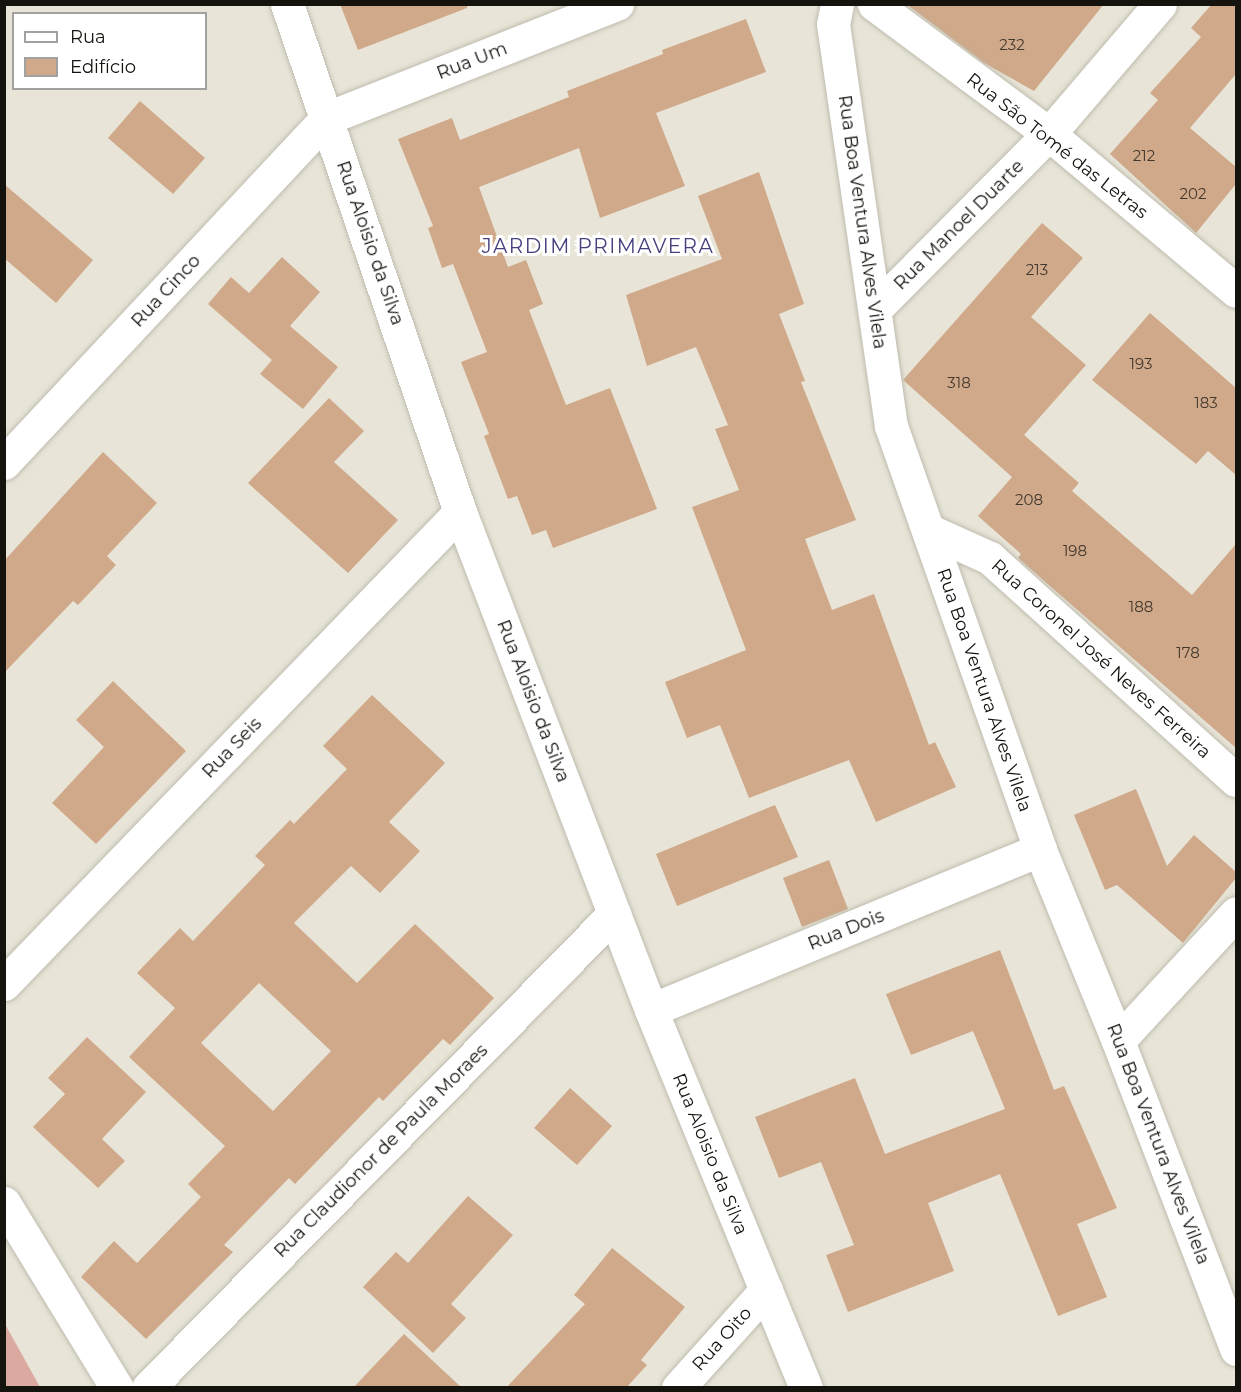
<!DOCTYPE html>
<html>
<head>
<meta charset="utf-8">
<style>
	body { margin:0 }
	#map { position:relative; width:1241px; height:1392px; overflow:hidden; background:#e8e5d8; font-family:Montserrat,sans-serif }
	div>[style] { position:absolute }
	.forest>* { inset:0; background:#dca9a1 }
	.building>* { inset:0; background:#cfa989 }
	.roads { filter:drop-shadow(0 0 2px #bfbcaf) drop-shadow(0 0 2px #bfbcaf) }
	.minor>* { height:33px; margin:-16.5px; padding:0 16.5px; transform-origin:16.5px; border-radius:16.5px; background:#fff }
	span { translate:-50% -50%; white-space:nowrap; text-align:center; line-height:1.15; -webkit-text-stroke:6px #fff; paint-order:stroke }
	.number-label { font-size:15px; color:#43382d }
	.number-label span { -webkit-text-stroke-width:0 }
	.street-label { font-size:18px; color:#14130e }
	.neighbourhood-label { font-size:20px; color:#46407d; letter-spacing:1.5px }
	.frame { position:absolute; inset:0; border:6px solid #14130e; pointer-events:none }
	.legend { position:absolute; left:12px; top:12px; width:195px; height:78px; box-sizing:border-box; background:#fff; border:2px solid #a1a19f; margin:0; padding:8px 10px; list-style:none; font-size:18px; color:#14130e }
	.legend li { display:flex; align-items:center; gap:12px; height:30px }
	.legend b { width:30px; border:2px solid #a1a19f }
</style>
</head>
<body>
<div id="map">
	<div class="forest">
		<div style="clip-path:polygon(5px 1324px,40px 1387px,5px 1387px)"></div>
	</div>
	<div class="building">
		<div style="clip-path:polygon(340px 4px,467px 4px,467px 8px,358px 50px)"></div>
		<div style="clip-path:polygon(906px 4px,1104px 4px,1034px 91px,984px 63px)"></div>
		<div style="clip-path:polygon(1212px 4px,1236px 4px,1236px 74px,1190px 128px,1236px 167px,1236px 184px,1196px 233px,1110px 154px,1158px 100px,1150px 93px,1201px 37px,1191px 28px)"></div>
		<div style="clip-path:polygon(746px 19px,766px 72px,656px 113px,685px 186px,600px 218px,579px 148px,479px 187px,508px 267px,526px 260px,543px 304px,529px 310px,566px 405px,610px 388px,657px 509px,553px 548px,546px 530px,532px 535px,517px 496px,508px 499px,484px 436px,489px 434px,461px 362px,487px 352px,453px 264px,442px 268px,428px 228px,433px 226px,398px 139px,452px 118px,460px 140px,569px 97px,567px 91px,663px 54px,662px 50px)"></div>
		<div style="clip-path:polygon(140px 101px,205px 158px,173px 194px,108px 138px)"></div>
		<div style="clip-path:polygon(759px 172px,804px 304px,779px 314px,805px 381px,801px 382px,856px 520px,805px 539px,832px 610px,874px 594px,929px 745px,935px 742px,956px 787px,876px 822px,849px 760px,749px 798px,720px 725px,687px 738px,665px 682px,746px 650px,692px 507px,739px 490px,715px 429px,728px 425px,696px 347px,647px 366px,626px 295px,722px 259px,698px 196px)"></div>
		<div style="clip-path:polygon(4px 184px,93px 260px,56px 303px,4px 258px)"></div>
		<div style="clip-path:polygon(1042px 223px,1083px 258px,1031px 317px,1086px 365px,1024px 435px,1079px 483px,1072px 491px,1192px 595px,1236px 544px,1236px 748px,1043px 580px,1018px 558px,1021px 554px,978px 516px,1012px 477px,903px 380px)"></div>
		<div style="clip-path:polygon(282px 257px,320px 292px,290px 326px,338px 367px,303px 409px,260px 374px,272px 360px,208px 304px,231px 277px,249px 293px)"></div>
		<div style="clip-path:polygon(1150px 313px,1236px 388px,1236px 475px,1208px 451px,1196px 464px,1092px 380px)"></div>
		<div style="clip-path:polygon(329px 398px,364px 431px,334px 462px,398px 520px,348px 573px,248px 483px)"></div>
		<div style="clip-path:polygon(103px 452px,157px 503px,107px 556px,116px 565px,78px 605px,73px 601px,4px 673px,4px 561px)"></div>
		<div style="clip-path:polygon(113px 681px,186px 751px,96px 844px,52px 803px,104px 747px,76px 720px)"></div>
		<div style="clip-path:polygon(evenodd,372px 695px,445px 763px,389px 822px,420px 851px,380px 893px,351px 866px,294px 923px,357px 983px,415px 924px,494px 998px,450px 1045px,443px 1039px,383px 1101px,379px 1097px,295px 1184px,289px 1178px,224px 1245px,233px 1252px,146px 1339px,81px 1277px,114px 1241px,137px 1263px,201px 1197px,188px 1184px,225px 1146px,129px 1057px,175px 1008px,137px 973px,180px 928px,193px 941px,265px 865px,255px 856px,290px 820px,294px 824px,347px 769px,323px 746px,372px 695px,259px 983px,331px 1051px,273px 1111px,201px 1043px,259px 983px)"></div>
		<div style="clip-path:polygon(1136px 789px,1167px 866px,1194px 835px,1236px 872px,1236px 878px,1183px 943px,1117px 885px,1105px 890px,1074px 815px)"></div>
		<div style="clip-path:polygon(775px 805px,798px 857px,677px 906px,656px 854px)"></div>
		<div style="clip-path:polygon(829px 860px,848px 909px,802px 927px,783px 878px)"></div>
		<div style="clip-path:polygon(1000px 950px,1054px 1090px,1064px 1086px,1117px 1208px,1077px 1224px,1107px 1297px,1058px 1316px,1000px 1174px,928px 1203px,954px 1271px,848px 1312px,826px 1255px,854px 1245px,821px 1162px,779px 1178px,755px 1117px,855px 1078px,885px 1154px,1005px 1109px,973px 1031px,911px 1055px,886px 994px)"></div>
		<div style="clip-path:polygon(87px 1037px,146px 1092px,102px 1139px,125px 1161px,98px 1188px,33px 1127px,65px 1094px,48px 1078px)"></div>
		<div style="clip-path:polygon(570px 1088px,612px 1126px,577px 1165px,534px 1128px)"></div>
		<div style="clip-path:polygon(468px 1196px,513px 1235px,451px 1304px,466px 1318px,433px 1353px,363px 1287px,396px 1252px,408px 1263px)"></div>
		<div style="clip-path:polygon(612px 1248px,685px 1307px,641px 1360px,647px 1365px,626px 1388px,506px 1388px,585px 1304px,574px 1295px)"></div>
		<div style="clip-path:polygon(404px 1334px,462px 1388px,353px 1388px)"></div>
	</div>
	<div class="roads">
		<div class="minor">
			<div style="left:287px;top:4px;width:537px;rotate:71.19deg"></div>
			<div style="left:460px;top:512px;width:533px;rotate:69.02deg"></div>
			<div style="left:651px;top:1010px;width:409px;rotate:67.7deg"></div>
			<div style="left:837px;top:4px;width:20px;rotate:101deg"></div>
			<div style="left:833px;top:24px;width:406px;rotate:81.8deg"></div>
			<div style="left:891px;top:426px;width:449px;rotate:70.6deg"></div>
			<div style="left:1040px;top:850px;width:206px;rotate:67.8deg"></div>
			<div style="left:1118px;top:1041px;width:330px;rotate:69deg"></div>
			<div style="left:874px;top:4px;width:218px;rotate:36.6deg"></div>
			<div style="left:1049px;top:134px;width:244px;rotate:40deg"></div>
			<div style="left:875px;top:309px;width:247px;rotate:-45.2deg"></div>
			<div style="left:1049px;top:134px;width:171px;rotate:-49.5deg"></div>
			<div style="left:4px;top:463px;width:473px;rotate:-46.9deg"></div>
			<div style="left:327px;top:118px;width:312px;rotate:-21.5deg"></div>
			<div style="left:928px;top:530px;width:68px;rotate:24.3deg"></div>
			<div style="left:990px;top:558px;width:331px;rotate:42.1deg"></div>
			<div style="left:4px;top:984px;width:656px;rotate:-45.99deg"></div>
			<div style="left:651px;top:1010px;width:421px;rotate:-22.4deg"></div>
			<div style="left:1118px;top:1041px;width:174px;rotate:-47.3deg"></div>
			<div style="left:4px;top:1203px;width:217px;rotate:58.6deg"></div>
			<div style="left:148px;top:1388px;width:665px;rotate:-45.49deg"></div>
			<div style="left:678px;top:1388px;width:132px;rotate:-48.1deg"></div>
		</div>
	</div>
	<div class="number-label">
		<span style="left:1012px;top:45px">232</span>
		<span style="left:1144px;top:156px">212</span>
		<span style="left:1193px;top:194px">202</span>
		<span style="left:1037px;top:270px">213</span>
		<span style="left:1141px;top:364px">193</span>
		<span style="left:959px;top:383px">318</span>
		<span style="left:1206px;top:403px">183</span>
		<span style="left:1029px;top:500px">208</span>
		<span style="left:1075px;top:551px">198</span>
		<span style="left:1141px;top:607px">188</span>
		<span style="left:1188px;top:653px">178</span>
	</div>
	<div class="street-label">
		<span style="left:472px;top:61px;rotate:-21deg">Rua Um</span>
		<span style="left:1057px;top:146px;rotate:38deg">Rua São Tomé das Letras</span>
		<span style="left:862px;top:222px;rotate:82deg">Rua Boa Ventura Alves Vilela</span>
		<span style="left:959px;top:225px;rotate:-45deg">Rua Manoel Duarte</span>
		<span style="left:370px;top:243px;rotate:71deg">Rua Aloisio da Silva</span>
		<span style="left:166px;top:291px;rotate:-47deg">Rua Cinco</span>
		<span style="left:1101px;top:659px;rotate:42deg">Rua Coronel José Neves Ferreira</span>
		<span style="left:984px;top:690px;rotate:71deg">Rua Boa Ventura Alves Vilela</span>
		<span style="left:533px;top:701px;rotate:69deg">Rua Aloisio da Silva</span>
		<span style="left:232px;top:748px;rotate:-46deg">Rua Seis</span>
		<span style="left:846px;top:930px;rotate:-22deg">Rua Dois</span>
		<span style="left:1158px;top:1144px;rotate:69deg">Rua Boa Ventura Alves Vilela</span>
		<span style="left:381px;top:1151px;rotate:-45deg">Rua Claudionor de Paula Moraes</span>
		<span style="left:710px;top:1154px;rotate:68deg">Rua Aloisio da Silva</span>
		<span style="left:722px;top:1339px;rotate:-48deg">Rua Oito</span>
	</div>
	<div class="neighbourhood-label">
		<span style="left:598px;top:246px">JARDIM PRIMAVERA</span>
	</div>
	<div class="frame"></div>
	<ul class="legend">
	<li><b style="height:8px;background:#fff"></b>Rua</li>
	<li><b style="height:16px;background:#cfa989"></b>Edifício</li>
	</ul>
</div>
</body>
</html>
